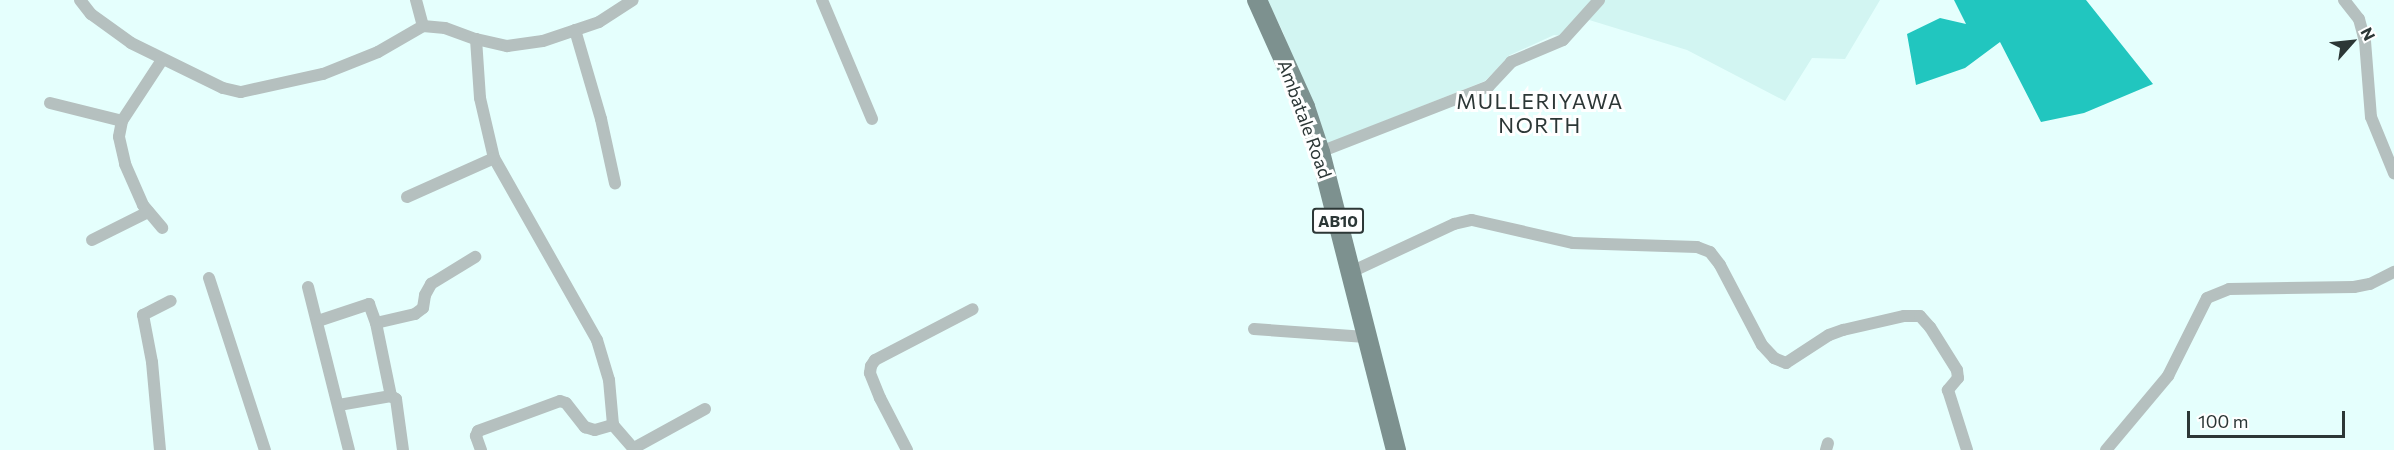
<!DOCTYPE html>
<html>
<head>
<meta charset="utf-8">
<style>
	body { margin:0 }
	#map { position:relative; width:2394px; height:450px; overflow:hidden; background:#e5fffd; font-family:Commissioner,sans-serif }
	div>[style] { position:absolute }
	.built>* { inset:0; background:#d2f5f2 }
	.water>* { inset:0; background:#21c6bf }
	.street>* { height:12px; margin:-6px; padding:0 6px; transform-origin:6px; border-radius:6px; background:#b5c0bf }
	.primary>* { height:20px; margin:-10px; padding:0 10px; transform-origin:10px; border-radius:10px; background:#7d918f }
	span { translate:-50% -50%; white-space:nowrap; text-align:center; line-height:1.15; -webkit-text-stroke:6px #fff; paint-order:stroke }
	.shield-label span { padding:2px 4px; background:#fff; border:2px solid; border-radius:4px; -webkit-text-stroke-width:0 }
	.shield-label { font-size:16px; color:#2c3736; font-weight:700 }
	.street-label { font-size:18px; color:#2c3736 }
	.quarter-label { font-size:21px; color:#2c3736; letter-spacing:1.5px }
	.north { position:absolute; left:2322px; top:12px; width:60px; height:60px; -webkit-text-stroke:4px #fff; paint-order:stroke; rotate:63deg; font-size:16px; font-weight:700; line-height:24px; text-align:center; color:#2c3736 }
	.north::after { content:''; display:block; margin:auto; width:21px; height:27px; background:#2c3736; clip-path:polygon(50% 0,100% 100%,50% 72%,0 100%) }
	.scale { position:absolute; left:2187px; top:411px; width:158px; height:27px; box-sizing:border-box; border:3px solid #2c3736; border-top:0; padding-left:8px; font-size:18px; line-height:21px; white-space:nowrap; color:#2c3736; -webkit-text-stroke:4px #fff; paint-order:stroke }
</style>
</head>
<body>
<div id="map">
	<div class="built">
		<div style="clip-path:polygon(1267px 0,1597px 0,1563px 36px,1554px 35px,1510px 55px,1485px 81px,1324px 145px,1283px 32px)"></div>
		<div style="clip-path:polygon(1604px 0,1880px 0,1845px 59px,1812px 58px,1785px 101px,1687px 50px,1586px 19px)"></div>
	</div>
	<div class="water">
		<div style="clip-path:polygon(1954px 0,2086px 0,2153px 84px,2084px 113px,2041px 122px,2000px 42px,1965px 68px,1916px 85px,1907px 34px,1940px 18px,1966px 24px)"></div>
	</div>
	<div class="street">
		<div style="left:80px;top:0;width:18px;rotate:52deg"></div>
		<div style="left:91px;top:14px;width:49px;rotate:35.9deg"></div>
		<div style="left:131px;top:43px;width:102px;rotate:26.1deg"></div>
		<div style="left:223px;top:88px;width:18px;rotate:13deg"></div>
		<div style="left:241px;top:92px;width:84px;rotate:-12.4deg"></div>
		<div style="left:323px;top:74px;width:59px;rotate:-21.8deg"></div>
		<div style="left:378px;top:52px;width:52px;rotate:-30deg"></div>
		<div style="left:423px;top:26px;width:22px;rotate:5deg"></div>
		<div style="left:445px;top:28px;width:33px;rotate:20deg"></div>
		<div style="left:476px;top:39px;width:32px;rotate:13deg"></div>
		<div style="left:507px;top:46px;width:36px;rotate:-8deg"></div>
		<div style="left:543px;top:41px;width:59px;rotate:-18.7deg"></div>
		<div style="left:599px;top:22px;width:40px;rotate:-32.9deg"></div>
		<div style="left:416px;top:0;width:27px;rotate:75deg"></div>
		<div style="left:822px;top:0;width:129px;rotate:67.2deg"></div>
		<div style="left:2344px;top:0;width:24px;rotate:52deg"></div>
		<div style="left:2359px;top:19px;width:23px;rotate:75deg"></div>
		<div style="left:2365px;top:41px;width:76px;rotate:85.5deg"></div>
		<div style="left:2371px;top:117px;width:61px;rotate:67.7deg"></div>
		<div style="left:575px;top:30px;width:93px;rotate:73.7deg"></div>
		<div style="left:601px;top:119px;width:66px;rotate:77.7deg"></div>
		<div style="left:476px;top:39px;width:59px;rotate:86.1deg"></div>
		<div style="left:480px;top:98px;width:62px;rotate:76.9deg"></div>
		<div style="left:494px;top:158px;width:209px;rotate:60.5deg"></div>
		<div style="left:597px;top:340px;width:42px;rotate:73.3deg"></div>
		<div style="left:609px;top:380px;width:45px;rotate:84.9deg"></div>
		<div style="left:613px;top:425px;width:33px;rotate:49deg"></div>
		<div style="left:162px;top:60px;width:73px;rotate:123.3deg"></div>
		<div style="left:122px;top:121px;width:16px;rotate:101deg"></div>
		<div style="left:119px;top:137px;width:28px;rotate:77deg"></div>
		<div style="left:125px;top:164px;width:45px;rotate:66.3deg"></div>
		<div style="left:143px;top:205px;width:30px;rotate:50deg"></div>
		<div style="left:50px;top:103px;width:74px;rotate:14deg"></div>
		<div style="left:1320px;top:152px;width:181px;rotate:-21.3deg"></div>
		<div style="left:1489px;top:86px;width:33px;rotate:-47deg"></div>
		<div style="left:1511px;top:62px;width:56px;rotate:-22.9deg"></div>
		<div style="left:1563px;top:40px;width:54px;rotate:-48deg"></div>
		<div style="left:407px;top:197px;width:95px;rotate:-24.1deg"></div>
		<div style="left:92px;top:240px;width:63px;rotate:-26.6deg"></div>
		<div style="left:1351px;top:272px;width:114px;rotate:-25deg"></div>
		<div style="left:1454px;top:224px;width:18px;rotate:-13deg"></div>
		<div style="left:1472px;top:220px;width:104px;rotate:12.8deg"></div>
		<div style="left:1573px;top:243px;width:124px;rotate:1.8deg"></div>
		<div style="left:1697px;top:247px;width:14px;rotate:21deg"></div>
		<div style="left:1710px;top:252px;width:16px;rotate:52deg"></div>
		<div style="left:1720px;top:265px;width:90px;rotate:62.3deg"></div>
		<div style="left:1762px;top:345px;width:18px;rotate:47deg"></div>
		<div style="left:1774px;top:358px;width:13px;rotate:23deg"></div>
		<div style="left:1786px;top:363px;width:51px;rotate:-33.1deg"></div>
		<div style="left:1829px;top:335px;width:15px;rotate:-20deg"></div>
		<div style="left:1843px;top:330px;width:63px;rotate:-12.9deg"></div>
		<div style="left:1904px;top:316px;width:16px"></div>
		<div style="left:1920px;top:316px;width:15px;rotate:48deg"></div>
		<div style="left:1930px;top:327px;width:51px;rotate:57.9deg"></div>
		<div style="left:1957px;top:370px;width:8px;rotate:83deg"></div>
		<div style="left:1958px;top:378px;width:16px;rotate:130deg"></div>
		<div style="left:1948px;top:390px;width:63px;rotate:72.4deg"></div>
		<div style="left:209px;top:278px;width:181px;rotate:72deg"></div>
		<div style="left:308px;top:287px;width:168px;rotate:75.9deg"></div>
		<div style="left:318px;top:321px;width:54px;rotate:-18.4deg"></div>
		<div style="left:369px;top:304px;width:20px;rotate:70deg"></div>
		<div style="left:376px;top:323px;width:75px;rotate:78.4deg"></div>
		<div style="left:391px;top:396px;width:53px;rotate:170.2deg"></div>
		<div style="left:376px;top:323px;width:40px;rotate:-13deg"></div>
		<div style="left:415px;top:314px;width:10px;rotate:-37deg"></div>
		<div style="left:423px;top:308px;width:13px;rotate:-81deg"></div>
		<div style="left:425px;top:295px;width:13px;rotate:-61deg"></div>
		<div style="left:431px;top:284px;width:52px;rotate:-31.5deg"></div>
		<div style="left:1254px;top:329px;width:112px;rotate:4.1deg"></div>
		<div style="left:391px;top:396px;width:6px;rotate:31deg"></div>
		<div style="left:396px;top:399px;width:51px;rotate:82.2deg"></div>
		<div style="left:634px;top:448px;width:81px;rotate:-28.8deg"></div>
		<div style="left:160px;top:450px;width:88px;rotate:-95.2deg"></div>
		<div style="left:152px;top:362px;width:48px;rotate:-100.8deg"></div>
		<div style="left:143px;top:315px;width:31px;rotate:-27deg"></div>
		<div style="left:481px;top:450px;width:15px;rotate:-110deg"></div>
		<div style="left:476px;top:436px;width:5px;rotate:-68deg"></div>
		<div style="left:478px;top:431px;width:87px;rotate:-20.1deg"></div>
		<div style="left:560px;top:401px;width:6px;rotate:18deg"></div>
		<div style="left:566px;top:403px;width:31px;rotate:52deg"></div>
		<div style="left:585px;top:427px;width:10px;rotate:17deg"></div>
		<div style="left:595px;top:430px;width:19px;rotate:-16deg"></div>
		<div style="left:907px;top:450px;width:59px;rotate:-117.4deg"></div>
		<div style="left:880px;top:398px;width:27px;rotate:-112deg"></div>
		<div style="left:870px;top:373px;width:7px;rotate:-82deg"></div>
		<div style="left:871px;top:366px;width:7px;rotate:-56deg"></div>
		<div style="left:875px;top:360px;width:110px;rotate:-27.5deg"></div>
		<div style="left:1826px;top:450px;width:7px;rotate:-74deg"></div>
		<div style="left:2106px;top:450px;width:97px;rotate:-50deg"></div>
		<div style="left:2168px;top:376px;width:87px;rotate:-63.4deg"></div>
		<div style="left:2207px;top:298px;width:24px;rotate:-22deg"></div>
		<div style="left:2229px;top:289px;width:125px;rotate:-0.9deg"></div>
		<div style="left:2354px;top:287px;width:16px;rotate:-11deg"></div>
		<div style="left:2370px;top:284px;width:27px;rotate:-27deg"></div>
	</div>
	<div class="primary">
		<div style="left:1257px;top:0;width:117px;rotate:65.8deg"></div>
		<div style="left:1305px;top:107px;width:47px;rotate:71.6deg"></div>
		<div style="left:1320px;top:152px;width:308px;rotate:75.7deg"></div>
	</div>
	<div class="shield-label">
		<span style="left:1338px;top:221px">AB10</span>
	</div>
	<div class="street-label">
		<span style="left:1305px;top:119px;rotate:70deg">Ambatale Road</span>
	</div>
	<div class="quarter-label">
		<span style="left:1540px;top:113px">MULLERIYAWA<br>NORTH</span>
	</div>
	<div class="north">N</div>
	<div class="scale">100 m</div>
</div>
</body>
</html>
